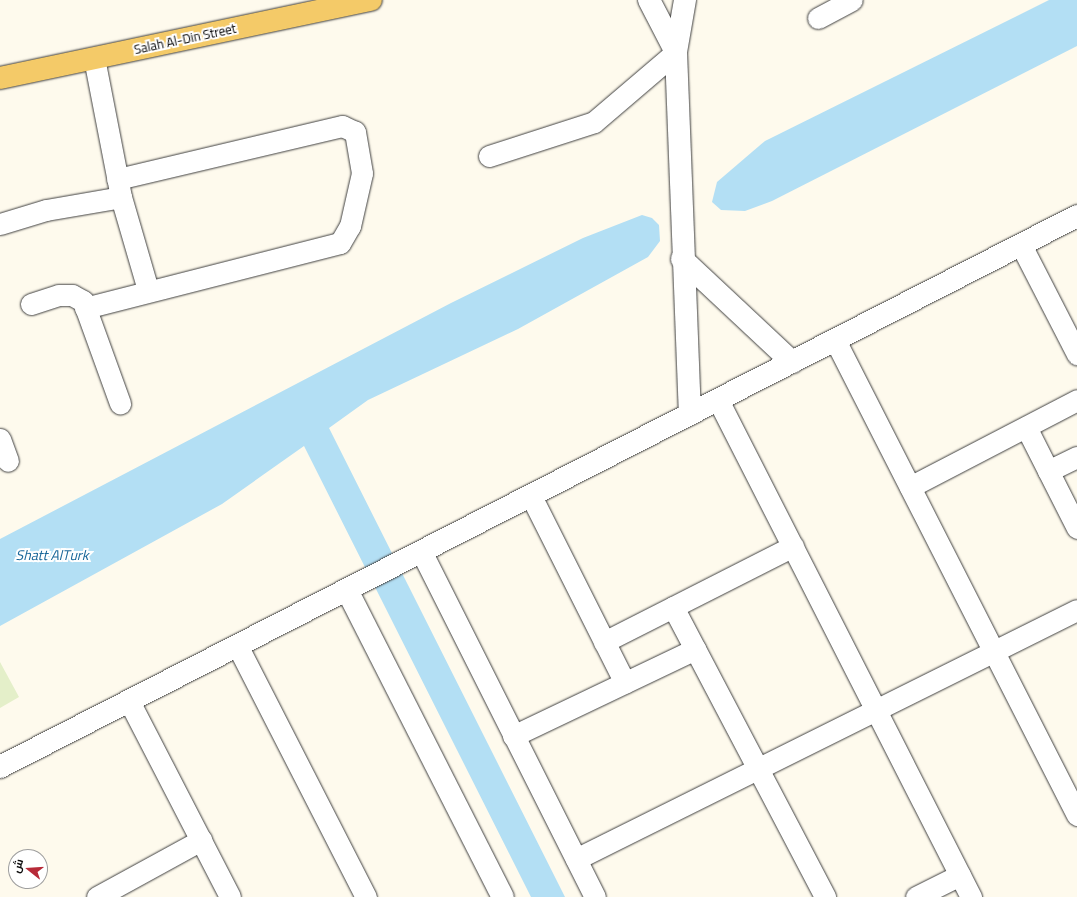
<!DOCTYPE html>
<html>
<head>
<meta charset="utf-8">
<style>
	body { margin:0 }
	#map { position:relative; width:1077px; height:897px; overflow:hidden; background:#fefaed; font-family:Georgia,Cairo,serif }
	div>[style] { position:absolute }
	.pitch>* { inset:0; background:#e4efc9 }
	.water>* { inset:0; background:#b3dff4 }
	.roads { filter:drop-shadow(0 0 1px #404040) drop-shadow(0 0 1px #404040) }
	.minor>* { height:21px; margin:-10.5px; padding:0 10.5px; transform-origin:10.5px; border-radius:10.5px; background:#fff }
	.tertiary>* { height:22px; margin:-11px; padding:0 11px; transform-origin:11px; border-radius:11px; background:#fff }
	.primary>* { height:22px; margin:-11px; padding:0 11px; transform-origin:11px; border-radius:11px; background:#f4ca68 }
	span { translate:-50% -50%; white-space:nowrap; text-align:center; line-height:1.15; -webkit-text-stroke:4px #fff; paint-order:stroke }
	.street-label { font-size:13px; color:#0d0d0d }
	.water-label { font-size:14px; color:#1b689a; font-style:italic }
	.north { position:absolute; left:8px; top:849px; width:40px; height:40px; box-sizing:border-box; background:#fff; border:1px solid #9e9e9e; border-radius:50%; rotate:287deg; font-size:11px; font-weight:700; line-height:16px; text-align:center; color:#0d0d0d }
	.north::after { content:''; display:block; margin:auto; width:14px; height:18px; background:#b72a38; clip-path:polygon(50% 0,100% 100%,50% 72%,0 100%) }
</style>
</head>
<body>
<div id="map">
	<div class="pitch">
		<div style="clip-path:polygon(0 662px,19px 697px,0 708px)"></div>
	</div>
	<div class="water">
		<div style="clip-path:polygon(1049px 0,1077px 0,1077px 46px,772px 201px,745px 211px,721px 210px,712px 202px,717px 182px,765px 141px)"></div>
		<div style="clip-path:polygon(642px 215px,652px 218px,659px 225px,660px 241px,648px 257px,518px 329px,368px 400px,329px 428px,565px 897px,531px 897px,304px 446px,222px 504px,0 626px,0 539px,451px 303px,583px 238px)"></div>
	</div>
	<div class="roads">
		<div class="minor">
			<div style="left:818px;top:18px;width:38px;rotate:-28deg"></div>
			<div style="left:94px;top:58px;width:142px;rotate:79deg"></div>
			<div style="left:121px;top:197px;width:97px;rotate:73.8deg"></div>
			<div style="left:489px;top:156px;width:110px;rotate:-17.9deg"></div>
			<div style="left:594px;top:122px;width:108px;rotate:-40.5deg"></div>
			<div style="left:0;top:224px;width:48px;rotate:-16.9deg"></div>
			<div style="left:46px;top:210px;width:76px;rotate:-9.8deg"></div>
			<div style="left:1021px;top:245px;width:123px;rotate:62.8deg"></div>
			<div style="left:31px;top:304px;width:29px;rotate:-18deg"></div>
			<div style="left:59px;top:295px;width:13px"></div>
			<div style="left:72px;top:295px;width:13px;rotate:29deg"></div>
			<div style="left:83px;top:301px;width:109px;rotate:70.1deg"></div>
			<div style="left:85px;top:308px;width:263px;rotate:-14.3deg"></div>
			<div style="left:340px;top:243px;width:20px;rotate:-60deg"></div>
			<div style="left:350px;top:226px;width:54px;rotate:-77.2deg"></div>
			<div style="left:362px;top:173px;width:42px;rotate:-99.7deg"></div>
			<div style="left:355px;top:132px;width:14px;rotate:-155deg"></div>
			<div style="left:342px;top:126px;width:231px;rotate:166.7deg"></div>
			<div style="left:835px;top:340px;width:533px;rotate:63deg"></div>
			<div style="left:718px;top:400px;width:558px;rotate:63.02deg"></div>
			<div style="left:1026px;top:427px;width:113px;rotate:63.2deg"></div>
			<div style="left:0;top:439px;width:23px;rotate:70deg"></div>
			<div style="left:1048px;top:471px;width:32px;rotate:-26deg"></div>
			<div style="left:910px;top:487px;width:188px;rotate:-27.5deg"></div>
			<div style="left:531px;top:496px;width:209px;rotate:63.3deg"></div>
			<div style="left:421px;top:551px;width:387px;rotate:63.3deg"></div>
			<div style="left:673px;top:607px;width:327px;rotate:62.3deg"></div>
			<div style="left:604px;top:642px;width:212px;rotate:-26.9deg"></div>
			<div style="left:237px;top:645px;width:283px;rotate:62.9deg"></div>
			<div style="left:129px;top:701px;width:220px;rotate:62.7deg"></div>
			<div style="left:513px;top:736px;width:202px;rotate:-25.5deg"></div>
			<div style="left:576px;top:859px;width:559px;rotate:-26.43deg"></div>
			<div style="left:97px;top:897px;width:119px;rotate:-28.7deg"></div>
			<div style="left:916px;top:897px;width:49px;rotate:-26.6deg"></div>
		</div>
		<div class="tertiary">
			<div style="left:649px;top:0;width:59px;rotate:62.6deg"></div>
			<div style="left:685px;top:0;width:53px;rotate:99.8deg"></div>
			<div style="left:676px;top:52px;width:362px;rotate:87.8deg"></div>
			<div style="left:682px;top:259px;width:151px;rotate:43.1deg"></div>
			<div style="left:347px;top:590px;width:344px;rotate:63.1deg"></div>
			<div style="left:0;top:767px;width:1210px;rotate:-27.09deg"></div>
		</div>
		<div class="primary">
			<div style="left:0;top:78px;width:379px;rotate:-11.9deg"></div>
		</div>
	</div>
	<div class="street-label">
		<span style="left:185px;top:39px;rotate:-12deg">Salah Al-Din Street</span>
	</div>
	<div class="water-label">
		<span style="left:52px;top:555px">Shatt AlTurk</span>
	</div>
	<div class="north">ش</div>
</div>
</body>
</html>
